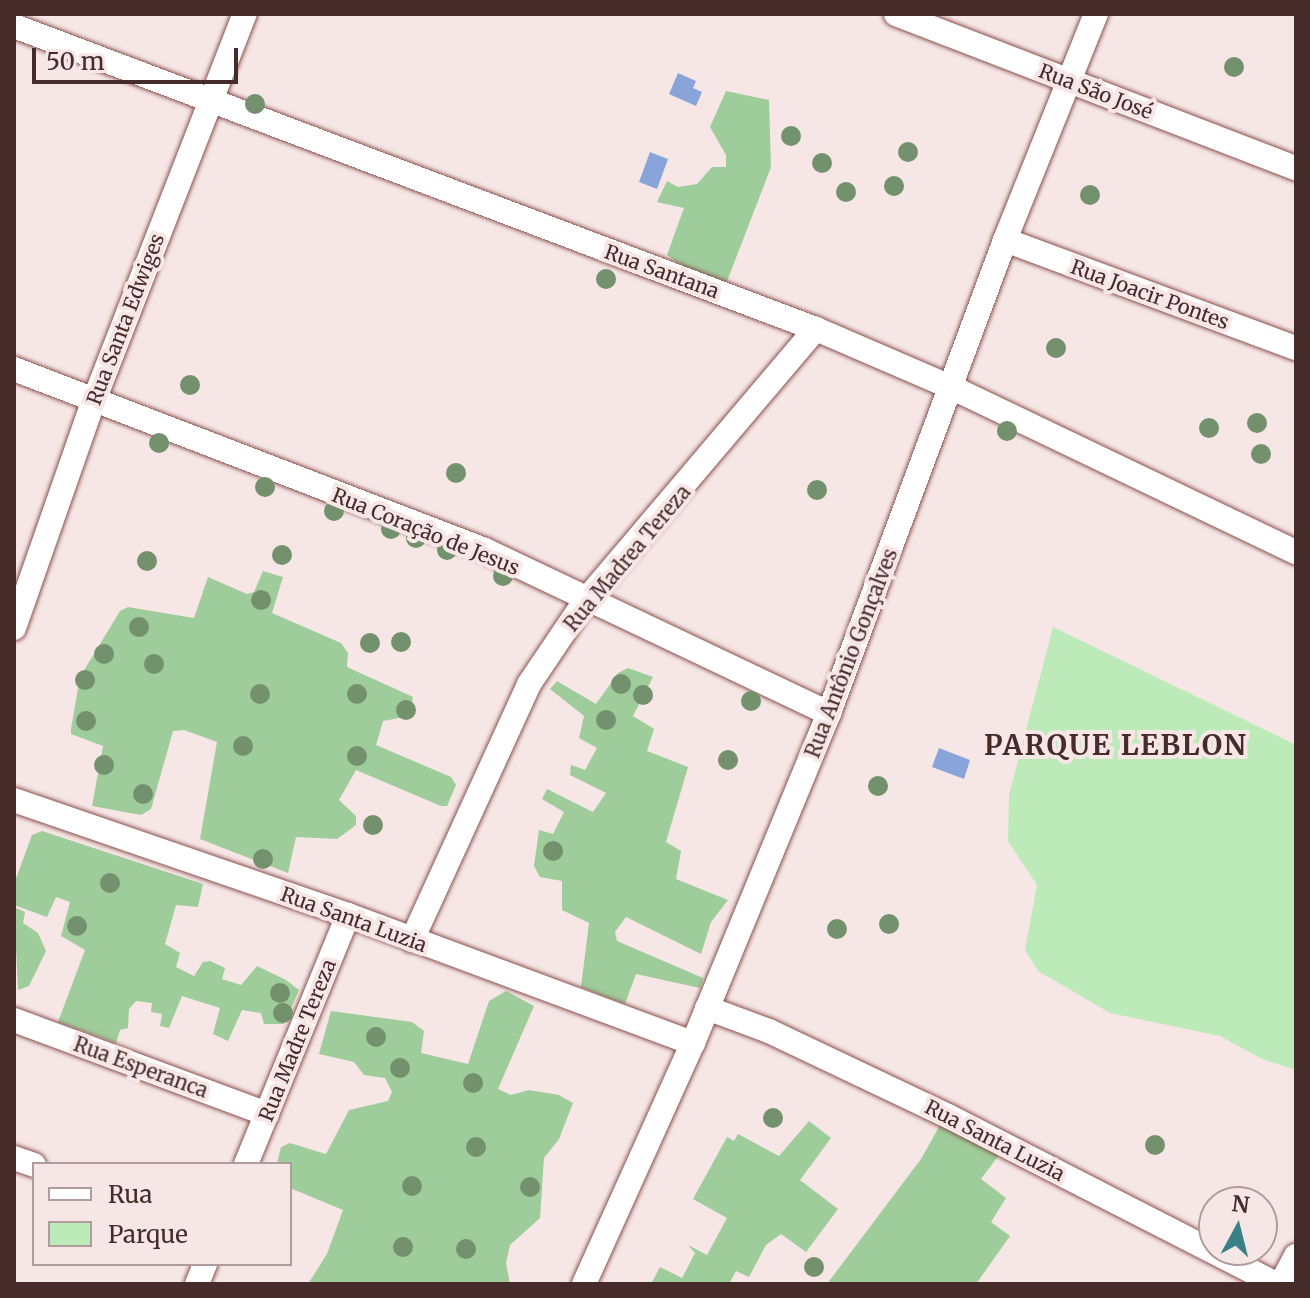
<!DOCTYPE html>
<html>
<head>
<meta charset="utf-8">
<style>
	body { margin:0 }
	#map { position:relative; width:1310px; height:1298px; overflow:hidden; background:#f6e7e6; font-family:Merriweather,serif }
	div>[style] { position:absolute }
	.green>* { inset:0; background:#bceab9 }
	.forest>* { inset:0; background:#9ecc9a }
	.water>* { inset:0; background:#88a4d9 }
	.roads { filter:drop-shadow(0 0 2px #8a504e) drop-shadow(0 0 2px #8a504e) }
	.street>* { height:24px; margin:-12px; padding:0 12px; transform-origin:12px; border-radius:12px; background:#fff }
	.trees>* { width:20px; height:20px; margin:-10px; border-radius:50%; background:#73916d }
	span { translate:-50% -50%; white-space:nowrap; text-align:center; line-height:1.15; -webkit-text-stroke:8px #f6e7e6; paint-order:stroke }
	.street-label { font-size:20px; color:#452b2a }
	.district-label { font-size:28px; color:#452b2a; font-weight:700; letter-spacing:2px }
	.frame { position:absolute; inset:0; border:16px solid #452b2a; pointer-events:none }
	.legend { position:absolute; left:32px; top:1162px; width:260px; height:104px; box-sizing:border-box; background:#f6e7e6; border:2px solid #af9c9b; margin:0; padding:10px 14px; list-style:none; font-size:24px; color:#452b2a }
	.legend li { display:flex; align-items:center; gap:16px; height:40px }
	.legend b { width:40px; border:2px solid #af9c9b }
	.north { position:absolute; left:1198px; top:1186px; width:80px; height:80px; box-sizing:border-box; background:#f6e7e6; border:2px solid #af9c9b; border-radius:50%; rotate:7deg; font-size:22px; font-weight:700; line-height:32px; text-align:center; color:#452b2a }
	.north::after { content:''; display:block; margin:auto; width:28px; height:36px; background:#398187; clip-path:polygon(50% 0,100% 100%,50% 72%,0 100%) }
	.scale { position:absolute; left:32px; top:48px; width:206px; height:36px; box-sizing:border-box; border:4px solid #452b2a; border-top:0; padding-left:10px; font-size:24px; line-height:28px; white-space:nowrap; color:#452b2a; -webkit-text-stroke:6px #f6e7e6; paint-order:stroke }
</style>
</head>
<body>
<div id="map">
	<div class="green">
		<div style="clip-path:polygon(1053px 627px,1296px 745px,1296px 1070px,1262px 1059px,1220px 1036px,1110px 1013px,1038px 971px,1025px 950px,1037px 885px,1008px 841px,1009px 795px)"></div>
	</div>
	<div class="forest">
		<div style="clip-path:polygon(726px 91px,769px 100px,771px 167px,726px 284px,692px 273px,667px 255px,684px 208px,657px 202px,667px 181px,678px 187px,697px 184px,712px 167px,726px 167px,726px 155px,710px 127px)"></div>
		<div style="clip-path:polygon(263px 571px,283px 577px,272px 613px,341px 643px,348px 653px,347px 667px,413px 697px,410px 716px,383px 721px,376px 745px,451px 777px,456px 785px,447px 806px,441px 806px,356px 770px,339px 800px,356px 816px,356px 825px,337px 839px,296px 837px,288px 873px,200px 839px,217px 742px,184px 730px,173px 731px,151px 809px,141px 815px,92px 806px,103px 746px,71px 734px,71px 729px,80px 677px,120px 611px,128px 607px,194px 618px,208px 577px,247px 594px,254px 592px)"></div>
		<div style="clip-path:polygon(628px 668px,653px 677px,633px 716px,654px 729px,647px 751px,688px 767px,666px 842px,681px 851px,676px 879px,728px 900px,711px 922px,701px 954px,626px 917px,615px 932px,617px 941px,703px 978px,700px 988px,636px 974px,625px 1004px,581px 987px,589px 923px,562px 910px,562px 881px,540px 877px,534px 866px,539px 830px,553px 834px,564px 812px,542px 799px,547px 789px,593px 812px,606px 793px,570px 775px,571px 765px,585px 770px,597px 748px,579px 738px,584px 716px,550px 689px,557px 681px,596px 704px,618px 673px)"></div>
		<div style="clip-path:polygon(42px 831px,203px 884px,198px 907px,176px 905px,165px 944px,180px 953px,176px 967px,194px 976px,203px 962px,210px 961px,225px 968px,222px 979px,241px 985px,257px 966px,286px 980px,299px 990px,284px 1024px,264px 1024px,261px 1013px,242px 1010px,228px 1041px,213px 1034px,220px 1008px,182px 996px,169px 1028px,160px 1026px,162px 1014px,151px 1012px,152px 1003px,136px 1001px,129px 1009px,128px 1028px,120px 1030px,116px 1043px,58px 1022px,85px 950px,61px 936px,70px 902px,56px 897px,47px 917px,14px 905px,14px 884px,32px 835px)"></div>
		<div style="clip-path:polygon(14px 907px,25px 912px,23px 923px,38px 933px,46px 951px,29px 986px,18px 990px)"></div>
		<div style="clip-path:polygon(506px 991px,534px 1006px,498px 1089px,511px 1095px,529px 1090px,559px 1095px,573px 1103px,559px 1139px,544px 1158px,540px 1218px,510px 1245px,506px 1263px,510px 1284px,308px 1284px,327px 1254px,343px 1210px,290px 1188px,290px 1164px,277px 1164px,281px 1147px,290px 1143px,326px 1154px,349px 1110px,388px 1101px,392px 1092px,385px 1078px,364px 1075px,354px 1062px,319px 1054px,331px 1011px,412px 1022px,424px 1031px,421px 1053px,468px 1064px,489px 1001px)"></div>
		<div style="clip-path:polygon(944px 1118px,1002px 1151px,981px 1179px,1006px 1198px,991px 1222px,1010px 1236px,976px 1284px,827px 1284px,921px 1159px)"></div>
		<div style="clip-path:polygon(809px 1121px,831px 1138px,800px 1180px,838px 1209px,806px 1252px,781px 1234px,766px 1245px,749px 1277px,736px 1271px,729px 1284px,651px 1284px,660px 1267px,682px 1278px,695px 1253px,688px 1245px,707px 1255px,727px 1218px,693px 1199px,727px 1137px,734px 1141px,738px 1134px,779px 1156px)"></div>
	</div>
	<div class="water">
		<div style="clip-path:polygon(678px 73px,696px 81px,693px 88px,702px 92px,696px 106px,669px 94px)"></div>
		<div style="clip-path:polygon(650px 152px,668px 159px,657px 189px,639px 182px)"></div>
		<div style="clip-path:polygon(939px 748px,970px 760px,964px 779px,932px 767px)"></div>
	</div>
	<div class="roads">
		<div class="street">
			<div style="left:896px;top:14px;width:429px;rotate:21.1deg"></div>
			<div style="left:14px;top:26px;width:857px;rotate:20.7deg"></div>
			<div style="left:816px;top:329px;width:149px;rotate:23.3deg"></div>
			<div style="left:953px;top:388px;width:380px;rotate:25.6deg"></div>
			<div style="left:1005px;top:240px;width:310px;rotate:20.4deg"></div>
			<div style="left:14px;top:369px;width:505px;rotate:21.02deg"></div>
			<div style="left:485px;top:550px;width:381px;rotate:25.4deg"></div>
			<div style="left:14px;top:628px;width:238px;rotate:-70.7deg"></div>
			<div style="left:93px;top:403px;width:418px;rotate:-68.7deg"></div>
			<div style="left:14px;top:800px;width:353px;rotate:19deg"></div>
			<div style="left:348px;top:915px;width:368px;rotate:20.4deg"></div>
			<div style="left:412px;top:940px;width:281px;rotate:-65.4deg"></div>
			<div style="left:529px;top:684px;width:100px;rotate:-56deg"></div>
			<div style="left:585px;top:601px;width:357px;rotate:-49.7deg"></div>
			<div style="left:707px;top:1008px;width:66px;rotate:20.4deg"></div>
			<div style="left:769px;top:1031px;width:198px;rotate:25.4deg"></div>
			<div style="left:948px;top:1116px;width:369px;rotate:27.1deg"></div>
			<div style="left:14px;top:1020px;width:270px;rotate:20.4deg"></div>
			<div style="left:14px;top:1158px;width:21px;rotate:19deg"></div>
			<div style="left:246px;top:1164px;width:269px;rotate:-67.7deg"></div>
			<div style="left:197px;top:1284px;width:22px;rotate:-68deg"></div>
			<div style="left:584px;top:1284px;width:265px;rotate:-65.7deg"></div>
			<div style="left:693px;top:1043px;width:357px;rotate:-67.6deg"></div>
			<div style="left:829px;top:713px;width:505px;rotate:-69.59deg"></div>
			<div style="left:1005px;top:240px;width:244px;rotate:-68.1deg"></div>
			<div style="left:1281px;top:1284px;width:32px;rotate:-62deg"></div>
		</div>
	</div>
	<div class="trees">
		<div style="left:1234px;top:67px"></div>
		<div style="left:255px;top:104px"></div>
		<div style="left:791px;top:136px"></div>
		<div style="left:908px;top:152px"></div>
		<div style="left:822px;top:163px"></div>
		<div style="left:894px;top:186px"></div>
		<div style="left:846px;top:192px"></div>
		<div style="left:1090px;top:195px"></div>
		<div style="left:606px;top:279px"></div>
		<div style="left:1056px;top:348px"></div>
		<div style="left:190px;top:385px"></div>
		<div style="left:1257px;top:423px"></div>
		<div style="left:1209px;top:428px"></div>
		<div style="left:1007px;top:431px"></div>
		<div style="left:159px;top:443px"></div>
		<div style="left:1261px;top:454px"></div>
		<div style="left:456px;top:473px"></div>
		<div style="left:265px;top:487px"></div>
		<div style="left:817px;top:490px"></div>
		<div style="left:334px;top:511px"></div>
		<div style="left:391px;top:529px"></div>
		<div style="left:416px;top:538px"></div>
		<div style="left:447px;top:550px"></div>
		<div style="left:282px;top:555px"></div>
		<div style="left:147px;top:561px"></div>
		<div style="left:503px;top:576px"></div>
		<div style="left:261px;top:600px"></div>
		<div style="left:139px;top:627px"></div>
		<div style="left:401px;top:642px"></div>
		<div style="left:370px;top:643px"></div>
		<div style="left:104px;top:654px"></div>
		<div style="left:154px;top:664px"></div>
		<div style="left:85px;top:680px"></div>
		<div style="left:621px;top:684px"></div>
		<div style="left:260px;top:694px"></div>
		<div style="left:357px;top:694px"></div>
		<div style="left:643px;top:695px"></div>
		<div style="left:751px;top:701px"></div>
		<div style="left:406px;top:710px"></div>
		<div style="left:606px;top:720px"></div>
		<div style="left:86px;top:721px"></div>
		<div style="left:243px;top:746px"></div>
		<div style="left:357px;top:756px"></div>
		<div style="left:728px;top:760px"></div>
		<div style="left:104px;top:765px"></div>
		<div style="left:878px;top:786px"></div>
		<div style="left:143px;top:794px"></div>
		<div style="left:373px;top:825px"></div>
		<div style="left:553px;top:851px"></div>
		<div style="left:263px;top:859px"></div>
		<div style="left:110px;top:883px"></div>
		<div style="left:889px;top:924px"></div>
		<div style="left:77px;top:926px"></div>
		<div style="left:837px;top:929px"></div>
		<div style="left:280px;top:993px"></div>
		<div style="left:283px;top:1013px"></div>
		<div style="left:376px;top:1037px"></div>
		<div style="left:400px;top:1068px"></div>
		<div style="left:473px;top:1083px"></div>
		<div style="left:773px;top:1118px"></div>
		<div style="left:1155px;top:1145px"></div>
		<div style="left:476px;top:1147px"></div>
		<div style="left:412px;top:1186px"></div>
		<div style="left:530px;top:1187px"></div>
		<div style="left:403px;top:1247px"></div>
		<div style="left:466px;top:1249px"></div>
		<div style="left:814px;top:1267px"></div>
	</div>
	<div class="street-label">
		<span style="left:1096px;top:91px;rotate:21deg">Rua São José</span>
		<span style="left:662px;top:271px;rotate:20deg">Rua Santana</span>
		<span style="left:1150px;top:294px;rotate:20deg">Rua Joacir Pontes</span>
		<span style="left:125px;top:319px;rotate:-69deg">Rua Santa Edwiges</span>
		<span style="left:426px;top:531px;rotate:22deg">Rua Coração de Jesus</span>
		<span style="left:627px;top:558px;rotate:-50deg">Rua Madrea Tereza</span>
		<span style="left:851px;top:653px;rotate:-69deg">Rua Antônio Gonçalves</span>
		<span style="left:354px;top:919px;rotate:20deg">Rua Santa Luzia</span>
		<span style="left:297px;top:1040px;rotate:-68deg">Rua Madre Tereza</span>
		<span style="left:141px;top:1067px;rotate:20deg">Rua Esperanca</span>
		<span style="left:995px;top:1140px;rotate:27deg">Rua Santa Luzia</span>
	</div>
	<div class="district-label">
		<span style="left:1116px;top:745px">PARQUE LEBLON</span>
	</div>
	<div class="frame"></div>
	<ul class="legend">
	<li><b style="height:10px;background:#fff"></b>Rua</li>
	<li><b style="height:22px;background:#bceab9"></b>Parque</li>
	</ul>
	<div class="north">N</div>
	<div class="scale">50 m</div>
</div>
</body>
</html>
